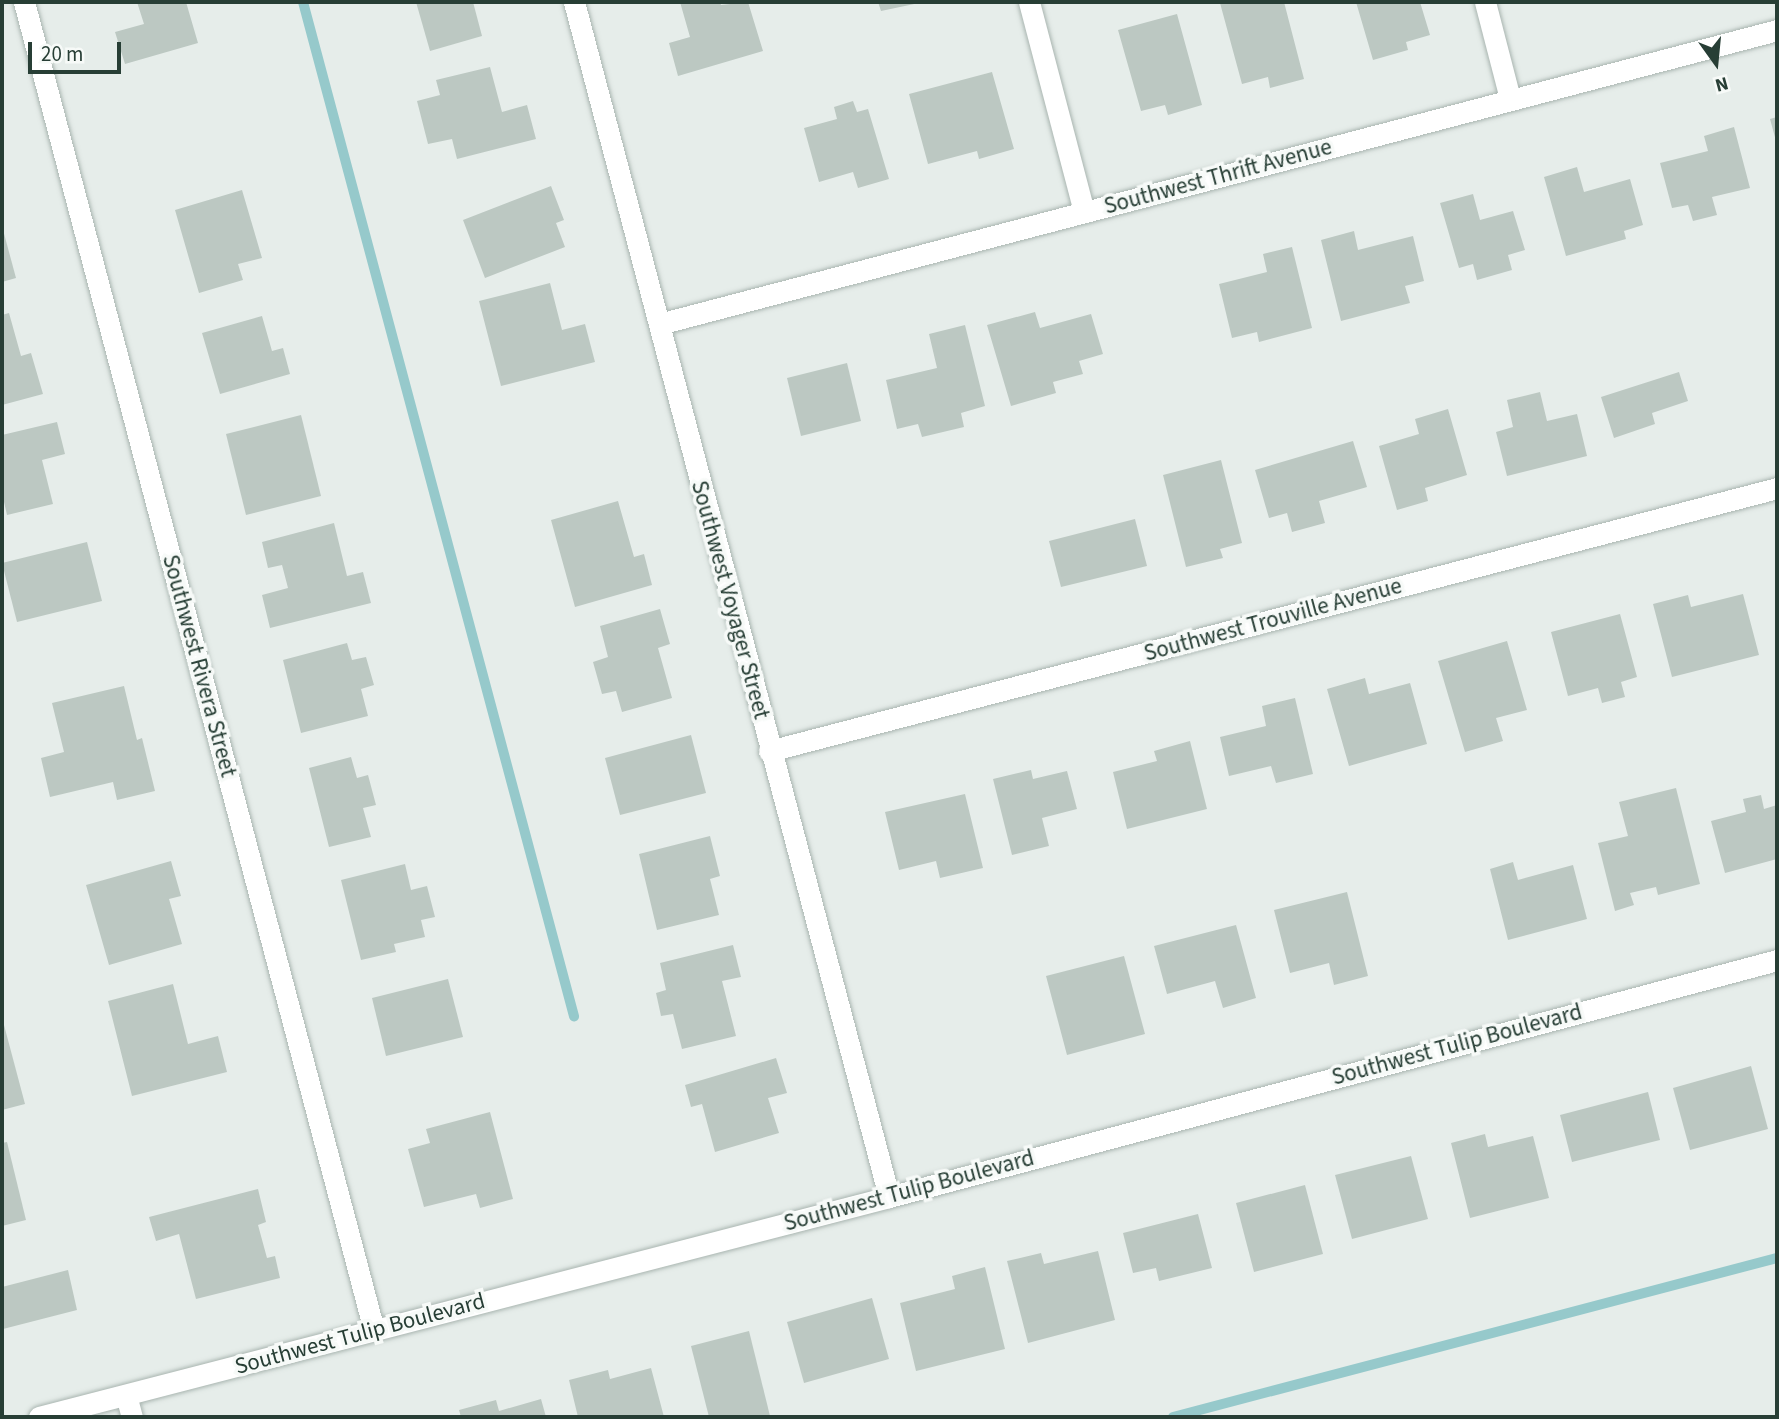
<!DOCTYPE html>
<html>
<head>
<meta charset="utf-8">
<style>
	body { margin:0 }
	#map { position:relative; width:1779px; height:1419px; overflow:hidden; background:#e6edea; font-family:"Source Sans 3",sans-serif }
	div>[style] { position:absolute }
	.stream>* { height:10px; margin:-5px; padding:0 5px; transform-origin:5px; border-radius:5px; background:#96c9cb }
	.building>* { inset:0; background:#bcc8c2 }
	.roads { filter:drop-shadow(0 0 2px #a9b5b0) drop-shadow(0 0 2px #a9b5b0) }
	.minor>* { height:21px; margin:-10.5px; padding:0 10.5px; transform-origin:10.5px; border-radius:10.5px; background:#fff }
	span { translate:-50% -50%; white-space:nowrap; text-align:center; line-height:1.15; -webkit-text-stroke:7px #f7faf8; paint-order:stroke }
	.street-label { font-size:23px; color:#273e35 }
	.frame { position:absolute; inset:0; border:4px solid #273e35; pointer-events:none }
	.north { position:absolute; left:1681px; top:28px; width:70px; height:70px; -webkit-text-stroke:5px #f7faf8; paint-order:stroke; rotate:165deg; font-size:19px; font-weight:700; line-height:28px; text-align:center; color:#273e35 }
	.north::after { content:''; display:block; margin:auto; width:24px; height:32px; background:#273e35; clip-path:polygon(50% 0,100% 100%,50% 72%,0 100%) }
	.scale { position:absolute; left:28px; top:42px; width:93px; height:32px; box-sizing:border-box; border:4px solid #273e35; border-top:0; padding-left:9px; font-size:21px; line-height:24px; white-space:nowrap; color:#273e35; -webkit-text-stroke:5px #f7faf8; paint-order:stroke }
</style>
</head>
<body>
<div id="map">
	<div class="stream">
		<div style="left:303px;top:2px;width:1050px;rotate:75.04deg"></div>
		<div style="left:1173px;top:1417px;width:625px;rotate:-14.75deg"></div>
	</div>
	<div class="building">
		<div style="clip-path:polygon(137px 2px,186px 2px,198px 43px,125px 64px,115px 32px,144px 24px)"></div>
		<div style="clip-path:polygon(416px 2px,473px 2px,482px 36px,430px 51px)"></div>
		<div style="clip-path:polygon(680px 2px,720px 2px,721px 5px,748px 2px,763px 51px,678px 76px,669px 43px,690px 37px)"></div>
		<div style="clip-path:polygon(878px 2px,918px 2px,919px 3px,881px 11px)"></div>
		<div style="clip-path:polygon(1225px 2px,1284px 2px,1304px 79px,1270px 88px,1268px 77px,1242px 84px,1220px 3px)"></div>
		<div style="clip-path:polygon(1356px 2px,1420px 2px,1430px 35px,1406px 42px,1408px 50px,1373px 60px)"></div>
		<div style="clip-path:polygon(1177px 14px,1202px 105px,1168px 115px,1165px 105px,1141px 111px,1118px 30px)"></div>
		<div style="clip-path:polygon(490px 67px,502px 112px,527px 105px,536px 139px,457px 159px,452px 139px,428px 144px,417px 101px,440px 95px,436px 80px)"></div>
		<div style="clip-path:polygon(992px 72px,1014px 149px,979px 159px,977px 151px,928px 164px,909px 94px)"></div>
		<div style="clip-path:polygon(853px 101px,857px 112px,868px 109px,889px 179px,858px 188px,853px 172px,819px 182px,804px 128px,837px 119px,834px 107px)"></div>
		<div style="clip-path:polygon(1777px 117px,1777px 141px,1776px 141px,1770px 119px)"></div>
		<div style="clip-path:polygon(1734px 127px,1750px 188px,1712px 197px,1717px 215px,1693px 221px,1688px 205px,1672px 208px,1660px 163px,1708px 151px,1704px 136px)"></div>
		<div style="clip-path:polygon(1577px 167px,1584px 192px,1630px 179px,1643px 225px,1624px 231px,1626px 239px,1566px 256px,1544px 177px)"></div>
		<div style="clip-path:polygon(551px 186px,564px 220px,556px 223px,565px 247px,485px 278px,463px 220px)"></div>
		<div style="clip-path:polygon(242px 190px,262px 258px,238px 264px,243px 280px,199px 293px,175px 210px)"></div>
		<div style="clip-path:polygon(1473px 194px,1480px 220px,1513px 211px,1525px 250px,1508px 255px,1512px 270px,1477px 280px,1473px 264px,1459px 268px,1440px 203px)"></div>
		<div style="clip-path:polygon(2px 226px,16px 278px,2px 282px)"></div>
		<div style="clip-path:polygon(1354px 231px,1358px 250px,1413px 236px,1424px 281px,1405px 286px,1410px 303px,1341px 321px,1321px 240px)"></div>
		<div style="clip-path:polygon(1292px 247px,1312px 328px,1259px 342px,1257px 332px,1232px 338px,1219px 284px,1267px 272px,1263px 254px)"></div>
		<div style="clip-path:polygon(550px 283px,562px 330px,585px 324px,595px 362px,501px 386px,479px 301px)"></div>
		<div style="clip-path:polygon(1035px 312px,1040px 328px,1091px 314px,1103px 354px,1079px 361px,1083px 374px,1053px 382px,1056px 393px,1011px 406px,987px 325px)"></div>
		<div style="clip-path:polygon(9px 313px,21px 356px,31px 353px,43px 394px,2px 405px,2px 315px)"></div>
		<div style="clip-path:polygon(262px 316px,272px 351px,283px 348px,290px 374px,220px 394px,202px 333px)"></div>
		<div style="clip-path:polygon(965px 325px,985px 406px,961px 413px,964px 427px,922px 437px,918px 424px,897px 429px,886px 380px,937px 368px,929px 334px)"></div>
		<div style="clip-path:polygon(847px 363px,861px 421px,801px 436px,787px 378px)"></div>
		<div style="clip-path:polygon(1679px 372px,1688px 401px,1652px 413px,1655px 424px,1614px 438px,1601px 397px)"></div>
		<div style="clip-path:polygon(1540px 392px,1547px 421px,1577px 414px,1587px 456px,1507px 476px,1496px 432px,1513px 427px,1507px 400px)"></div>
		<div style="clip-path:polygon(1448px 409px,1467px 475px,1425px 488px,1428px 501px,1397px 510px,1379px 446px,1419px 434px,1415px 419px)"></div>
		<div style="clip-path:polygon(301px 415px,321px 496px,246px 515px,226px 434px)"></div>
		<div style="clip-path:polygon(57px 422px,65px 454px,42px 460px,53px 504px,7px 515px,2px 493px,2px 435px)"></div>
		<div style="clip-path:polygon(1353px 441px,1367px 487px,1319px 501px,1325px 523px,1292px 532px,1287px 513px,1269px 518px,1255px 470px)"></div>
		<div style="clip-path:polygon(1221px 460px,1242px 543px,1220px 549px,1223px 558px,1186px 567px,1163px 475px)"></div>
		<div style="clip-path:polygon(618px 501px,634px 557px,644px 554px,652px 585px,575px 607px,551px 520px)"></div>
		<div style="clip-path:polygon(1135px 519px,1147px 566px,1061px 587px,1049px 541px)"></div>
		<div style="clip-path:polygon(334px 523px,347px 576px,363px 572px,371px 603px,270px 628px,262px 595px,288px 588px,282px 565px,268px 568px,262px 542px)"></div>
		<div style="clip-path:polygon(87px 542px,102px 601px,17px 622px,2px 563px)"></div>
		<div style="clip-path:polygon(1743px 594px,1759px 655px,1672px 677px,1653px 604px,1688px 595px,1691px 607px)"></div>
		<div style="clip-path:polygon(660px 609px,670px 644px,658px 648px,672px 698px,622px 712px,616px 691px,602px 694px,593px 662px,608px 657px,600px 626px)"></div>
		<div style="clip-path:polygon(1620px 614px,1637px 677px,1621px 682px,1625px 697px,1602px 703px,1598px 688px,1568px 696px,1551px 632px)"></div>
		<div style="clip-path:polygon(1507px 641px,1527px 710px,1496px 718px,1503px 741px,1465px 752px,1438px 661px)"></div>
		<div style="clip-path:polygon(347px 643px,352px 660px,366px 657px,374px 685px,361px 689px,368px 716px,301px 733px,283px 660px)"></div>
		<div style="clip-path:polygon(1365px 678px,1369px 694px,1410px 683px,1427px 744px,1349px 766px,1327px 689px)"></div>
		<div style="clip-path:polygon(124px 686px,137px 740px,142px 738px,155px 791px,117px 800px,113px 782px,50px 797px,41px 758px,64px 752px,52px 703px)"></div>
		<div style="clip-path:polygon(1295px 698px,1313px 774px,1276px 783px,1271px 766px,1229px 776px,1220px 737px,1266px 726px,1262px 706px)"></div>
		<div style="clip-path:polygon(691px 735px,706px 793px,620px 815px,605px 758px)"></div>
		<div style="clip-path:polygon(1190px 741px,1207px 809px,1127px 829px,1113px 772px,1157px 761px,1154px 751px)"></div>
		<div style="clip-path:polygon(351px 757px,357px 778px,368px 775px,376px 805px,363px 808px,371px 837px,329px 847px,309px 768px)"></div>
		<div style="clip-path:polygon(1031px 770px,1033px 779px,1067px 771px,1077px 809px,1042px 818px,1049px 846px,1012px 855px,993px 779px)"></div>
		<div style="clip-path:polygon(1676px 788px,1700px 884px,1658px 895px,1656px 887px,1630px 893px,1634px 905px,1615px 911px,1598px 843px,1628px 836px,1619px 802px)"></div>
		<div style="clip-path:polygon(965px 794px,983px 868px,940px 878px,936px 861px,899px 870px,885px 812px)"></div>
		<div style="clip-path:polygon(1761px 795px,1764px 809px,1777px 805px,1777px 859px,1725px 873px,1711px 821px,1746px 812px,1743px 799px)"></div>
		<div style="clip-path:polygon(710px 836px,720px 876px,710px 879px,719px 915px,657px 930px,639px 854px)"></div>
		<div style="clip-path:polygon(171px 861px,181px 896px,169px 899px,182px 944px,109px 965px,86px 885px)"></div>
		<div style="clip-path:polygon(1513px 862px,1518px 880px,1573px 865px,1587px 919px,1508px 940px,1490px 869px)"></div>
		<div style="clip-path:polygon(405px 864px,411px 890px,427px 886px,435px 917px,421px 920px,425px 937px,394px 944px,396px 952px,361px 960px,341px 880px)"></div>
		<div style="clip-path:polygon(1347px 892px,1368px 976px,1334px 985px,1329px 963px,1290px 973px,1274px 910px)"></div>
		<div style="clip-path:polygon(1236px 925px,1256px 998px,1223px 1008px,1215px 981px,1167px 994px,1154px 946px)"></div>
		<div style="clip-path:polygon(733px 945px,741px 977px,722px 981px,736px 1036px,682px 1049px,673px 1014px,661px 1016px,656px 993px,666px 990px,660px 963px)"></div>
		<div style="clip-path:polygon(1124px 956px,1145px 1034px,1067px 1055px,1046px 976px)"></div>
		<div style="clip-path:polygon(448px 979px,463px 1037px,386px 1056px,372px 998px)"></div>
		<div style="clip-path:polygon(173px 984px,188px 1044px,218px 1036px,227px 1072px,132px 1096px,108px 1001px)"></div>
		<div style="clip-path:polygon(4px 1025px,25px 1104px,2px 1110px,2px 1026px)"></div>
		<div style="clip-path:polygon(776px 1058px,787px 1093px,768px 1098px,779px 1133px,715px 1152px,702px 1104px,691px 1107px,685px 1085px)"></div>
		<div style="clip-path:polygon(1751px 1066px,1768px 1129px,1690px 1150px,1673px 1088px)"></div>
		<div style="clip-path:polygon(1648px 1092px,1660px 1140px,1572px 1162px,1560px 1115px)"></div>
		<div style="clip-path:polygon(490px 1112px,513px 1199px,480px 1208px,476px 1194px,424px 1207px,408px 1149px,430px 1143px,426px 1129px)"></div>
		<div style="clip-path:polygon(1485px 1134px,1488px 1147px,1533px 1136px,1549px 1198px,1470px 1218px,1451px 1143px)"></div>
		<div style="clip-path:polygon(7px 1142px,26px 1220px,2px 1226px,2px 1143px)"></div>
		<div style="clip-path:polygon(1411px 1156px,1428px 1219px,1352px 1239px,1335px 1175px)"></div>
		<div style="clip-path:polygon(1305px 1185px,1323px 1254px,1254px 1272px,1236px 1203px)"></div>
		<div style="clip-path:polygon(258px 1189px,266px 1222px,258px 1225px,267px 1258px,275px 1256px,280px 1278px,196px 1299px,179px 1234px,156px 1241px,149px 1217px)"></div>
		<div style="clip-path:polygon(1198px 1214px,1212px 1268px,1159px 1281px,1156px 1268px,1133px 1273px,1123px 1233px)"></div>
		<div style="clip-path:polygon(1098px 1251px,1115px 1320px,1028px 1343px,1007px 1261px,1041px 1253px,1044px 1264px)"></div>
		<div style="clip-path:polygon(985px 1267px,1005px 1349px,916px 1371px,900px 1303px,955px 1289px,952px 1276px)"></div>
		<div style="clip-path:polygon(68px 1270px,77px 1310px,3px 1329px,2px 1287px)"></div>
		<div style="clip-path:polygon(872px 1298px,889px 1359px,804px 1383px,787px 1322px)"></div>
		<div style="clip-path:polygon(749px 1331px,770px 1416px,709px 1417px,691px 1346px)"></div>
		<div style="clip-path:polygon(651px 1368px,664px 1417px,578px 1417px,569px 1380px,608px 1370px,610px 1379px)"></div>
		<div style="clip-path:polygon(541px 1399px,546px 1417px,461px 1417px,459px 1410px,496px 1400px,499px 1411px)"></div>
	</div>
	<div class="roads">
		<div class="minor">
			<div style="left:24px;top:2px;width:1373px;rotate:75.24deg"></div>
			<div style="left:574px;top:2px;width:1236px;rotate:75.23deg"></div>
			<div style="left:1029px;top:2px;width:217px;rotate:75.3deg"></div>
			<div style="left:1485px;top:2px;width:100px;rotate:75.5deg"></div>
			<div style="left:659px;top:324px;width:1156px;rotate:-14.73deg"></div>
			<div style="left:769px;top:751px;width:1042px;rotate:-14.62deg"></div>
			<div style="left:126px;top:1395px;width:23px;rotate:75deg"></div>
			<div style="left:39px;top:1417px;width:878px;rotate:-14.51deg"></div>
			<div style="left:889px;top:1197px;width:919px;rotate:-14.94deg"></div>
		</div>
	</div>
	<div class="street-label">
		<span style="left:1218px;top:177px;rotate:-15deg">Southwest Thrift Avenue</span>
		<span style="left:730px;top:600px;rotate:75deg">Southwest Voyager Street</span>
		<span style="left:1273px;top:620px;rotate:-15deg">Southwest Trouville Avenue</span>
		<span style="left:199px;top:666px;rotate:75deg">Southwest Rivera Street</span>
		<span style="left:1457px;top:1045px;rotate:-15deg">Southwest Tulip Boulevard</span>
		<span style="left:909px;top:1191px;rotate:-15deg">Southwest Tulip Boulevard</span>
		<span style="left:360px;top:1334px;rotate:-15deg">Southwest Tulip Boulevard</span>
	</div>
	<div class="frame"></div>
	<div class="north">N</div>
	<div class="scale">20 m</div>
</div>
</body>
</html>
